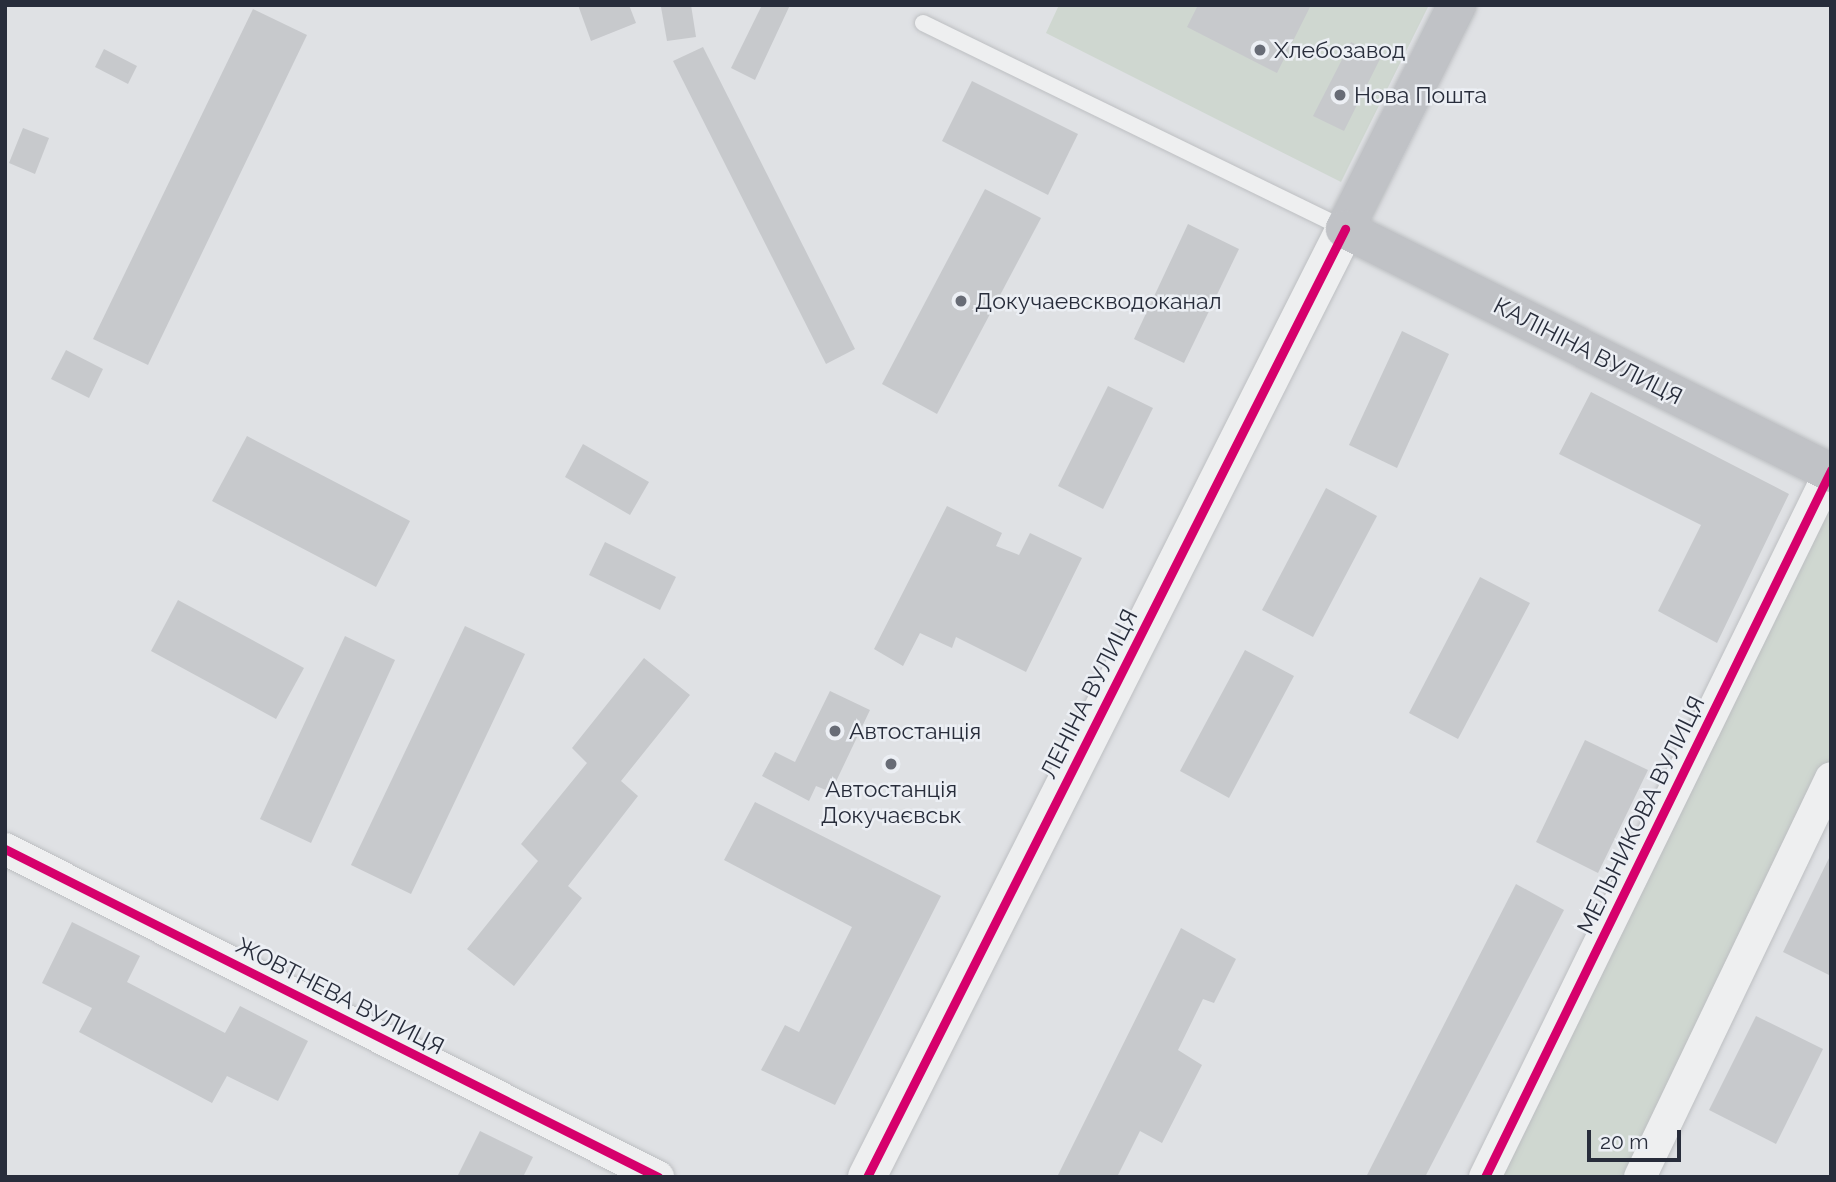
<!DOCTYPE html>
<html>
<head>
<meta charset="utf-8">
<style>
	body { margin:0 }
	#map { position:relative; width:1836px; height:1182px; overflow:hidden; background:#dfe1e4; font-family:Raleway,sans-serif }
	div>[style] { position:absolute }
	.green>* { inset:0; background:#cfd7d0 }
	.building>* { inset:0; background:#c7c9cc }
	.roads { filter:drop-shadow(0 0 2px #bdbfc2) drop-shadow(0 0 2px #bdbfc2) }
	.service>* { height:16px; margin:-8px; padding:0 8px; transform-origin:8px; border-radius:8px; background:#eeeff0 }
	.minor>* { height:32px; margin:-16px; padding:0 16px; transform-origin:16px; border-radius:16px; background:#eeeff0 }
	.tertiary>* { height:38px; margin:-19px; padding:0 19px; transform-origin:19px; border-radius:19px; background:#eeeff0 }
	.secondary>* { height:38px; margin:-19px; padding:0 19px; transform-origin:19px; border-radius:19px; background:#c0c2c6 }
	.cycleway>* { height:9px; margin:-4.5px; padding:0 4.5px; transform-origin:4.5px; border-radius:4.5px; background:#d6006c }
	.dots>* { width:19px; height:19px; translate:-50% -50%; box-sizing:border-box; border:4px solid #eceff4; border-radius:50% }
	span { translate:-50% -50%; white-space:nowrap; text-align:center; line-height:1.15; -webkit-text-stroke:5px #eceff4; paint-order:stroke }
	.poi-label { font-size:23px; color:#282d3b }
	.left { translate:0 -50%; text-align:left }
	.street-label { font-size:23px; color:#282d3b }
	.frame { position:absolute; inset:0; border:7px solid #282d3b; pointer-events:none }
	.scale { position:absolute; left:1587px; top:1130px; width:94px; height:32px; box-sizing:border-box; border:4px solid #282d3b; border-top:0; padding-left:9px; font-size:21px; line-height:24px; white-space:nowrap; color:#282d3b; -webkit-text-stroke:5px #eceff4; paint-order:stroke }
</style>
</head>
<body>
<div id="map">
	<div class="green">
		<div style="clip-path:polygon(1059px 5px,1429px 5px,1341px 182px,1046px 33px)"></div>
		<div style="clip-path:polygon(1831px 495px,1831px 777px,1640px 1177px,1485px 1177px)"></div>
	</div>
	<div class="building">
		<div style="clip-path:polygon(578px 5px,629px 5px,636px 23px,591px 41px)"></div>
		<div style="clip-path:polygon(691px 5px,696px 37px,667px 41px,661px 7px)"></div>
		<div style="clip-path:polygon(762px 5px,790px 5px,755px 80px,731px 68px)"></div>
		<div style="clip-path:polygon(1198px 5px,1311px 5px,1277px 73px,1187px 27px)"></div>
		<div style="clip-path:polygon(253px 9px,307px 35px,148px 365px,93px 339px)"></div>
		<div style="clip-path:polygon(1351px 42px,1381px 57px,1344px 131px,1313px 116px)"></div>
		<div style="clip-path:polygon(703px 47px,855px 349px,826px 364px,673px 61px)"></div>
		<div style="clip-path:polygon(104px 49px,137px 66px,128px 84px,95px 67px)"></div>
		<div style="clip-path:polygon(972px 81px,1078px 134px,1048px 195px,942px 141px)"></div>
		<div style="clip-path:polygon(23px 128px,49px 138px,35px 174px,9px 163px)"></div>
		<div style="clip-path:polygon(985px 189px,1041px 218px,937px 414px,882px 384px)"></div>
		<div style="clip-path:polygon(1188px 224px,1239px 249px,1184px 363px,1134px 339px)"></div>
		<div style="clip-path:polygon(1402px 331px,1449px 354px,1397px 468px,1349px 445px)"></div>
		<div style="clip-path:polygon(66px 350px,103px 369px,89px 398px,51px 379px)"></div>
		<div style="clip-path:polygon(1108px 386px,1153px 408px,1103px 509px,1058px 486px)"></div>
		<div style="clip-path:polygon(1591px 392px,1789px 494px,1717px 643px,1658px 611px,1701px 525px,1559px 454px)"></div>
		<div style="clip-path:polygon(247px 436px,410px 521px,376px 587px,212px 501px)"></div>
		<div style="clip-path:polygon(583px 444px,649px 482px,630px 515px,565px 477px)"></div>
		<div style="clip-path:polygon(1326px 488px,1377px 516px,1313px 637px,1262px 610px)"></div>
		<div style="clip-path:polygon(947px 506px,1002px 533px,996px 546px,1019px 555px,1030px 533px,1082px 558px,1026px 672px,956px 637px,952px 648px,920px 633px,903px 666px,874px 649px)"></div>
		<div style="clip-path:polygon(605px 542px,676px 577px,660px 610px,589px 575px)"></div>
		<div style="clip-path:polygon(1480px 577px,1530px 603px,1458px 739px,1409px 713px)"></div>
		<div style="clip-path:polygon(178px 600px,304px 668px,276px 719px,151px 651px)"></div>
		<div style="clip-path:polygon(465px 626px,525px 654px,411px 894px,351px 865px)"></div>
		<div style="clip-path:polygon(345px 636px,395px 660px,311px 843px,260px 819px)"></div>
		<div style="clip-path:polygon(1245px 650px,1294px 676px,1229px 798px,1180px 771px)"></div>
		<div style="clip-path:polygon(644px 658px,690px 695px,621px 781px,638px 796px,568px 886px,582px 898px,514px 986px,467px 949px,538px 861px,521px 844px,587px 763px,572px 748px)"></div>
		<div style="clip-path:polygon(830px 691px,870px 710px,831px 792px,816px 786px,809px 801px,762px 776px,775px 752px,795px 762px)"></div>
		<div style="clip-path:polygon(1585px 740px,1648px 770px,1598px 873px,1536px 842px)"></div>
		<div style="clip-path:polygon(755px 802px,941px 896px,835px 1105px,761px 1070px,785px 1025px,799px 1032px,852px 927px,724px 860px)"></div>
		<div style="clip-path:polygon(1831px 854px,1831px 976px,1783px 952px)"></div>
		<div style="clip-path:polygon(1516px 884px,1564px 910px,1425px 1177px,1366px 1177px)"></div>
		<div style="clip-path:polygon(72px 922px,140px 956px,127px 982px,225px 1033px,240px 1006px,308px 1041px,278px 1101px,227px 1076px,212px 1103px,79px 1032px,92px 1008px,42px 983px)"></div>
		<div style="clip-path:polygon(1181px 928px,1236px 959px,1214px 1003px,1203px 999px,1178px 1050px,1202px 1065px,1162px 1143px,1140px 1131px,1117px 1177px,1057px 1177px)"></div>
		<div style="clip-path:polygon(1756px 1016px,1823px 1049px,1776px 1144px,1709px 1110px)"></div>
		<div style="clip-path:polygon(480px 1131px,533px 1157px,523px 1177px,457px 1177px)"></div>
	</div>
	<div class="roads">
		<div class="service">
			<div style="left:923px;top:23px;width:470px;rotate:26deg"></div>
		</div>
		<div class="minor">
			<div style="left:5px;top:849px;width:731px;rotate:26.67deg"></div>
			<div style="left:1485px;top:1177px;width:787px;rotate:-63.92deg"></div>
			<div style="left:1640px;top:1177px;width:442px;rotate:-64.4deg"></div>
		</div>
		<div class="tertiary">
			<div style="left:867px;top:1177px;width:1062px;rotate:-63.24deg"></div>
		</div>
		<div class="secondary">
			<div style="left:1457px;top:5px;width:250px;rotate:116.6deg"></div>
			<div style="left:1345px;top:229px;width:544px;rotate:26.66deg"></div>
		</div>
	</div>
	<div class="cycleway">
		<div style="left:5px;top:849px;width:731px;rotate:26.67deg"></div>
		<div style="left:867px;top:1177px;width:1062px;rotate:-63.24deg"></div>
		<div style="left:1485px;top:1177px;width:787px;rotate:-63.92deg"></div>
	</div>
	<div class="dots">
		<div style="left:1260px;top:50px;background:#686c76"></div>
		<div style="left:1340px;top:95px;background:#686c76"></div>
		<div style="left:961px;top:301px;background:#686c76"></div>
		<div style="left:835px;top:731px;background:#686c76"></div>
		<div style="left:891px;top:764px;background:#686c76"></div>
	</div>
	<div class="poi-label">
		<span class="left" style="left:1274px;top:50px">Хлебозавод</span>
		<span class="left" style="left:1354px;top:95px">Нова Пошта</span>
		<span class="left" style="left:975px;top:301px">Докучаевскводоканал</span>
		<span class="left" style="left:849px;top:731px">Автостанція</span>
		<span style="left:891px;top:802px">Автостанція<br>Докучаєвськ</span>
	</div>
	<div class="street-label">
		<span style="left:1588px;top:351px;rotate:27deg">КАЛІНІНА ВУЛИЦЯ</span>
		<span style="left:1089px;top:694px;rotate:-63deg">ЛЕНІНА ВУЛИЦЯ</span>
		<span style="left:1641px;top:815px;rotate:-64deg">МЕЛЬНИКОВА ВУЛИЦЯ</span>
		<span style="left:340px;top:996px;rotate:27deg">ЖОВТНЕВА ВУЛИЦЯ</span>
	</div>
	<div class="frame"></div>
	<div class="scale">20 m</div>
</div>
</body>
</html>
